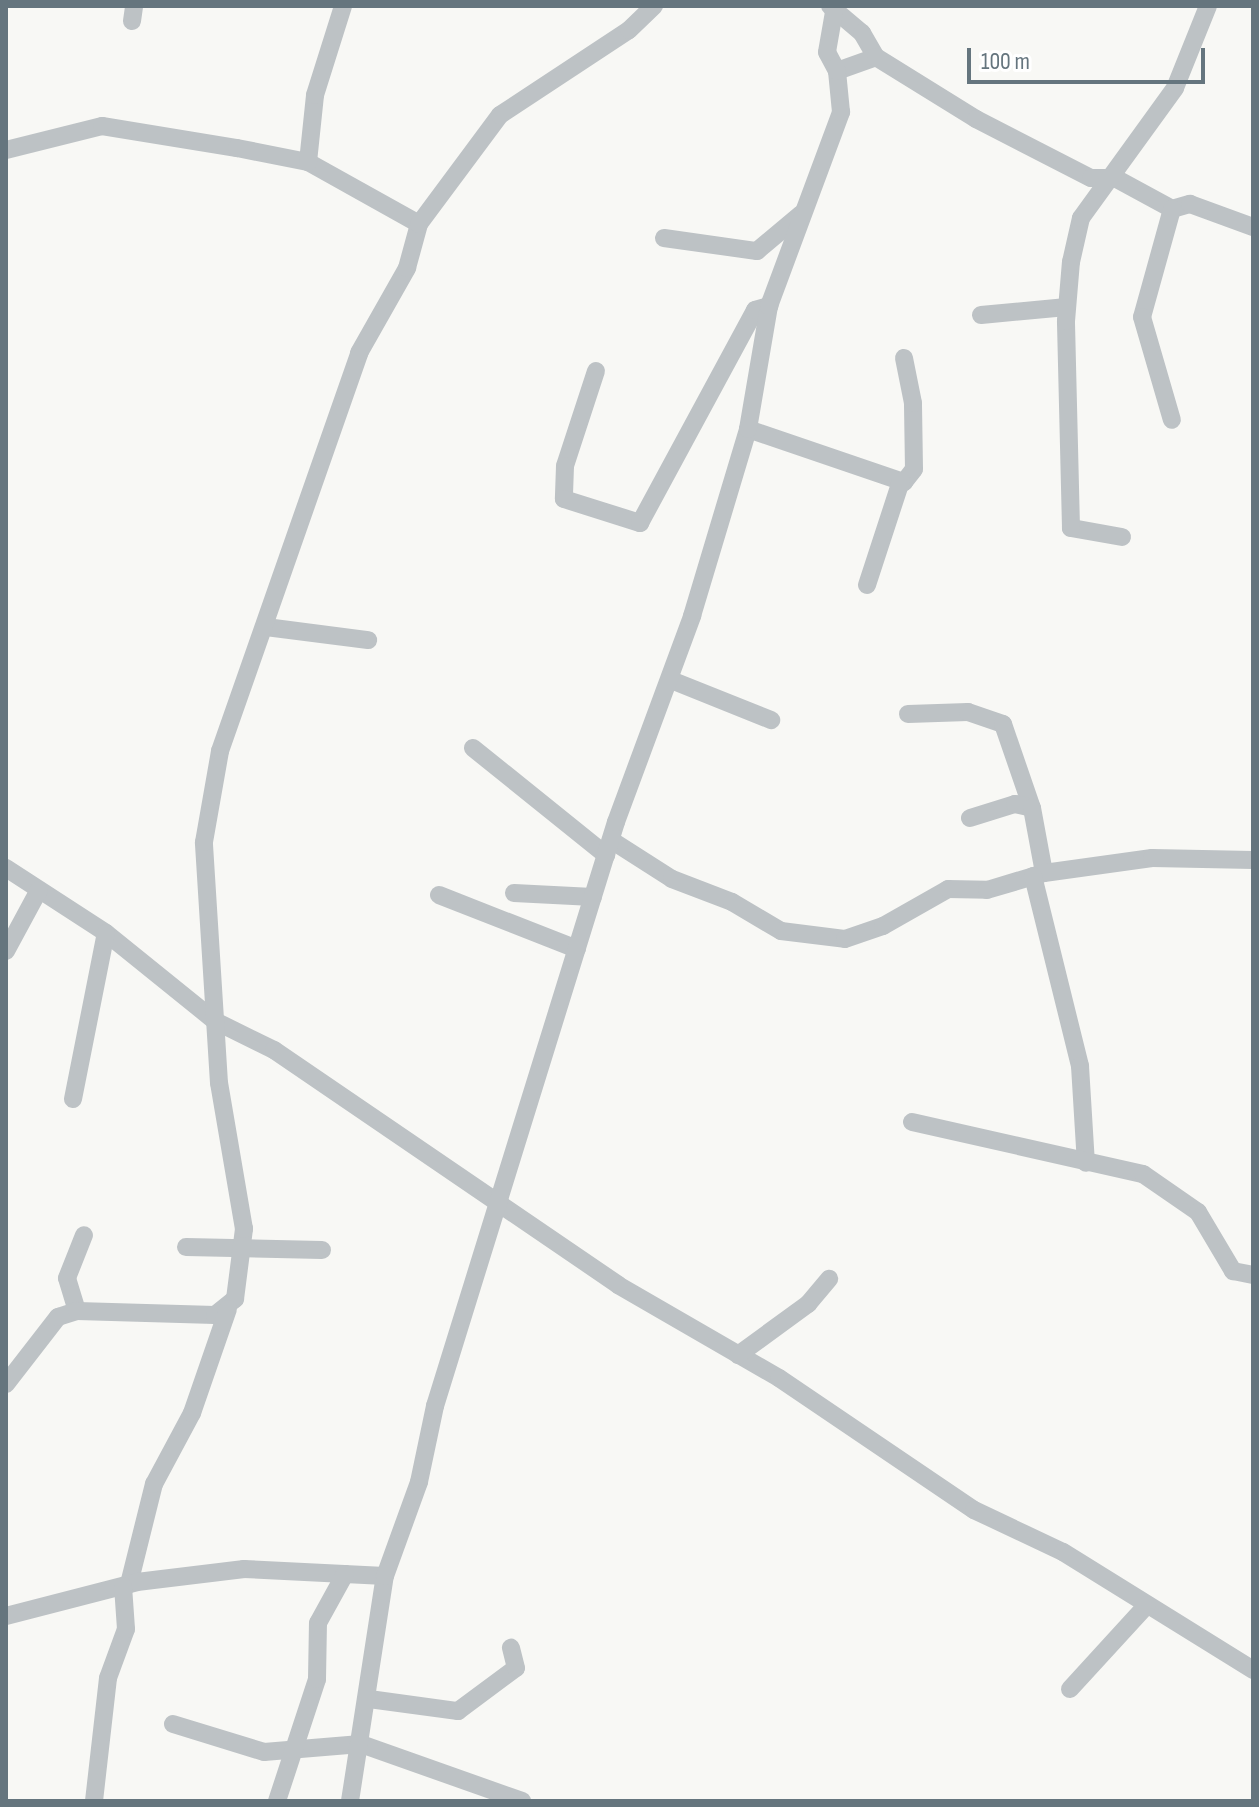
<!DOCTYPE html>
<html>
<head>
<meta charset="utf-8">
<style>
	body { margin:0 }
	#map { position:relative; width:1259px; height:1807px; overflow:hidden; background:#f8f8f5; font-family:"Sofia Sans Condensed",sans-serif }
	div>[style] { position:absolute }
	.street>* { height:18px; margin:-9px; padding:0 9px; transform-origin:9px; border-radius:9px; background:#bdc2c5 }
	span { translate:-50% -50%; white-space:nowrap; text-align:center; line-height:1.15; -webkit-text-stroke:8px #fff; paint-order:stroke }
	.frame { position:absolute; inset:0; border:8px solid #65757e; pointer-events:none }
	.scale { position:absolute; left:967px; top:48px; width:238px; height:36px; box-sizing:border-box; border:4px solid #65757e; border-top:0; padding-left:10px; font-size:24px; line-height:28px; white-space:nowrap; color:#65757e; -webkit-text-stroke:6px #fff; paint-order:stroke }
</style>
</head>
<body>
<div id="map">
	<div class="street">
		<div style="left:830px;top:6px;width:42px;rotate:40.2deg"></div>
		<div style="left:862px;top:33px;width:28px;rotate:60deg"></div>
		<div style="left:132px;top:21px;width:15px;rotate:-82deg"></div>
		<div style="left:837px;top:71px;width:41px;rotate:-19.7deg"></div>
		<div style="left:876px;top:57px;width:118px;rotate:31.8deg"></div>
		<div style="left:976px;top:119px;width:129px;rotate:27.2deg"></div>
		<div style="left:1091px;top:178px;width:24px"></div>
		<div style="left:1115px;top:178px;width:65px;rotate:28.5deg"></div>
		<div style="left:1172px;top:209px;width:19px;rotate:-16deg"></div>
		<div style="left:1190px;top:204px;width:67px;rotate:20.1deg"></div>
		<div style="left:6px;top:150px;width:99px;rotate:-14deg"></div>
		<div style="left:102px;top:126px;width:137px;rotate:9.3deg"></div>
		<div style="left:237px;top:148px;width:72px;rotate:11.2deg"></div>
		<div style="left:308px;top:162px;width:127px;rotate:29.2deg"></div>
		<div style="left:308px;top:162px;width:67px;rotate:-84deg"></div>
		<div style="left:315px;top:95px;width:93px;rotate:-72.5deg"></div>
		<div style="left:1172px;top:209px;width:112px;rotate:105.5deg"></div>
		<div style="left:1142px;top:317px;width:107px;rotate:73.8deg"></div>
		<div style="left:664px;top:238px;width:94px;rotate:8deg"></div>
		<div style="left:757px;top:251px;width:57px;rotate:-40.1deg"></div>
		<div style="left:981px;top:315px;width:86px;rotate:-5.3deg"></div>
		<div style="left:596px;top:371px;width:100px;rotate:108.1deg"></div>
		<div style="left:565px;top:466px;width:33px;rotate:92deg"></div>
		<div style="left:564px;top:499px;width:80px;rotate:17.5deg"></div>
		<div style="left:640px;top:523px;width:242px;rotate:-61.6deg"></div>
		<div style="left:755px;top:310px;width:15px;rotate:-16deg"></div>
		<div style="left:748px;top:429px;width:165px;rotate:18.8deg"></div>
		<div style="left:904px;top:482px;width:16px;rotate:-52deg"></div>
		<div style="left:914px;top:469px;width:66px;rotate:-90.9deg"></div>
		<div style="left:913px;top:403px;width:46px;rotate:-101.3deg"></div>
		<div style="left:1122px;top:537px;width:52px;rotate:-170deg"></div>
		<div style="left:1071px;top:528px;width:207px;rotate:-91.4deg"></div>
		<div style="left:1066px;top:321px;width:59px;rotate:-85.2deg"></div>
		<div style="left:1071px;top:262px;width:45px;rotate:-77.2deg"></div>
		<div style="left:1081px;top:218px;width:160px;rotate:-54.1deg"></div>
		<div style="left:1175px;top:88px;width:88px;rotate:-68.1deg"></div>
		<div style="left:867px;top:585px;width:109px;rotate:-71.9deg"></div>
		<div style="left:266px;top:627px;width:103px;rotate:7.3deg"></div>
		<div style="left:671px;top:680px;width:108px;rotate:21.8deg"></div>
		<div style="left:908px;top:714px;width:60px;rotate:-1.9deg"></div>
		<div style="left:968px;top:712px;width:37px;rotate:19deg"></div>
		<div style="left:1003px;top:724px;width:89px;rotate:71deg"></div>
		<div style="left:473px;top:748px;width:171px;rotate:38.8deg"></div>
		<div style="left:970px;top:818px;width:47px;rotate:-17.3deg"></div>
		<div style="left:1015px;top:804px;width:17px;rotate:13deg"></div>
		<div style="left:1032px;top:808px;width:66px;rotate:79.5deg"></div>
		<div style="left:611px;top:840px;width:72px;rotate:32.6deg"></div>
		<div style="left:672px;top:879px;width:64px;rotate:21deg"></div>
		<div style="left:732px;top:902px;width:57px;rotate:30.6deg"></div>
		<div style="left:781px;top:931px;width:64px;rotate:7.1deg"></div>
		<div style="left:845px;top:939px;width:40px;rotate:-18.9deg"></div>
		<div style="left:883px;top:926px;width:75px;rotate:-29.6deg"></div>
		<div style="left:948px;top:889px;width:39px;rotate:1deg"></div>
		<div style="left:987px;top:890px;width:59px;rotate:-16.6deg"></div>
		<div style="left:1044px;top:873px;width:109px;rotate:-7.9deg"></div>
		<div style="left:1152px;top:858px;width:101px;rotate:1.1deg"></div>
		<div style="left:6px;top:868px;width:119px;rotate:33deg"></div>
		<div style="left:106px;top:933px;width:140px;rotate:38.9deg"></div>
		<div style="left:215px;top:1021px;width:66px;rotate:26.2deg"></div>
		<div style="left:274px;top:1050px;width:417px;rotate:34.3deg"></div>
		<div style="left:618px;top:1285px;width:186px;rotate:30deg"></div>
		<div style="left:779px;top:1378px;width:235px;rotate:34.1deg"></div>
		<div style="left:974px;top:1510px;width:98px;rotate:25.3deg"></div>
		<div style="left:1063px;top:1552px;width:224px;rotate:31.8deg"></div>
		<div style="left:1033px;top:876px;width:196px;rotate:76.1deg"></div>
		<div style="left:1080px;top:1066px;width:97px;rotate:86.5deg"></div>
		<div style="left:514px;top:893px;width:79px;rotate:2.9deg"></div>
		<div style="left:439px;top:895px;width:148px;rotate:21.4deg"></div>
		<div style="left:6px;top:951px;width:69px;rotate:-61.6deg"></div>
		<div style="left:73px;top:1099px;width:169px;rotate:-78.8deg"></div>
		<div style="left:912px;top:1122px;width:237px;rotate:12.7deg"></div>
		<div style="left:1143px;top:1174px;width:67px;rotate:34.6deg"></div>
		<div style="left:1198px;top:1212px;width:69px;rotate:59.3deg"></div>
		<div style="left:1233px;top:1271px;width:20px;rotate:11deg"></div>
		<div style="left:186px;top:1247px;width:136px;rotate:1.3deg"></div>
		<div style="left:77px;top:1311px;width:34px;rotate:-107deg"></div>
		<div style="left:67px;top:1278px;width:46px;rotate:-68.4deg"></div>
		<div style="left:738px;top:1355px;width:87px;rotate:-36.1deg"></div>
		<div style="left:808px;top:1304px;width:33px;rotate:-50deg"></div>
		<div style="left:6px;top:1384px;width:85px;rotate:-52.2deg"></div>
		<div style="left:58px;top:1317px;width:20px;rotate:-18deg"></div>
		<div style="left:77px;top:1311px;width:138px;rotate:1.7deg"></div>
		<div style="left:215px;top:1315px;width:26px;rotate:-39deg"></div>
		<div style="left:235px;top:1299px;width:71px;rotate:-82.7deg"></div>
		<div style="left:244px;top:1229px;width:148px;rotate:-99.7deg"></div>
		<div style="left:219px;top:1083px;width:241px;rotate:-93.6deg"></div>
		<div style="left:204px;top:842px;width:92px;rotate:-80deg"></div>
		<div style="left:220px;top:751px;width:422px;rotate:-70.7deg"></div>
		<div style="left:359px;top:353px;width:98px;rotate:-60.5deg"></div>
		<div style="left:407px;top:268px;width:46px;rotate:-74.7deg"></div>
		<div style="left:419px;top:224px;width:136px;rotate:-53.4deg"></div>
		<div style="left:500px;top:115px;width:154px;rotate:-33.4deg"></div>
		<div style="left:629px;top:30px;width:35px;rotate:-44deg"></div>
		<div style="left:129px;top:1584px;width:103px;rotate:-76deg"></div>
		<div style="left:154px;top:1484px;width:81px;rotate:-61.8deg"></div>
		<div style="left:192px;top:1413px;width:110px;rotate:-70.9deg"></div>
		<div style="left:6px;top:1616px;width:135px;rotate:-14.5deg"></div>
		<div style="left:137px;top:1582px;width:108px;rotate:-6.9deg"></div>
		<div style="left:244px;top:1569px;width:141px;rotate:2.8deg"></div>
		<div style="left:1070px;top:1689px;width:114px;rotate:-47.5deg"></div>
		<div style="left:369px;top:1699px;width:90px;rotate:7.7deg"></div>
		<div style="left:458px;top:1711px;width:72px;rotate:-36.6deg"></div>
		<div style="left:516px;top:1668px;width:21px;rotate:-104deg"></div>
		<div style="left:173px;top:1724px;width:95px;rotate:17.1deg"></div>
		<div style="left:264px;top:1752px;width:97px;rotate:-4.7deg"></div>
		<div style="left:361px;top:1744px;width:171px;rotate:19.5deg"></div>
		<div style="left:94px;top:1801px;width:124px;rotate:-83.5deg"></div>
		<div style="left:108px;top:1678px;width:52px;rotate:-69.8deg"></div>
		<div style="left:126px;top:1629px;width:43px;rotate:-94deg"></div>
		<div style="left:277px;top:1801px;width:128px;rotate:-71.8deg"></div>
		<div style="left:317px;top:1679px;width:56px;rotate:-89deg"></div>
		<div style="left:318px;top:1623px;width:56px;rotate:-61.1deg"></div>
		<div style="left:350px;top:1801px;width:228px;rotate:-81.2deg"></div>
		<div style="left:385px;top:1576px;width:100px;rotate:-70.1deg"></div>
		<div style="left:419px;top:1482px;width:78px;rotate:-78.1deg"></div>
		<div style="left:435px;top:1406px;width:611px;rotate:-72.78deg"></div>
		<div style="left:616px;top:822px;width:220px;rotate:-69.7deg"></div>
		<div style="left:692px;top:616px;width:195px;rotate:-73.3deg"></div>
		<div style="left:748px;top:429px;width:125px;rotate:-80.3deg"></div>
		<div style="left:769px;top:306px;width:207px;rotate:-69.6deg"></div>
		<div style="left:841px;top:112px;width:41px;rotate:-95.6deg"></div>
		<div style="left:837px;top:71px;width:21px;rotate:-118deg"></div>
		<div style="left:827px;top:52px;width:47px;rotate:-80.1deg"></div>
	</div>
	<div class="frame"></div>
	<div class="scale">100 m</div>
</div>
</body>
</html>
